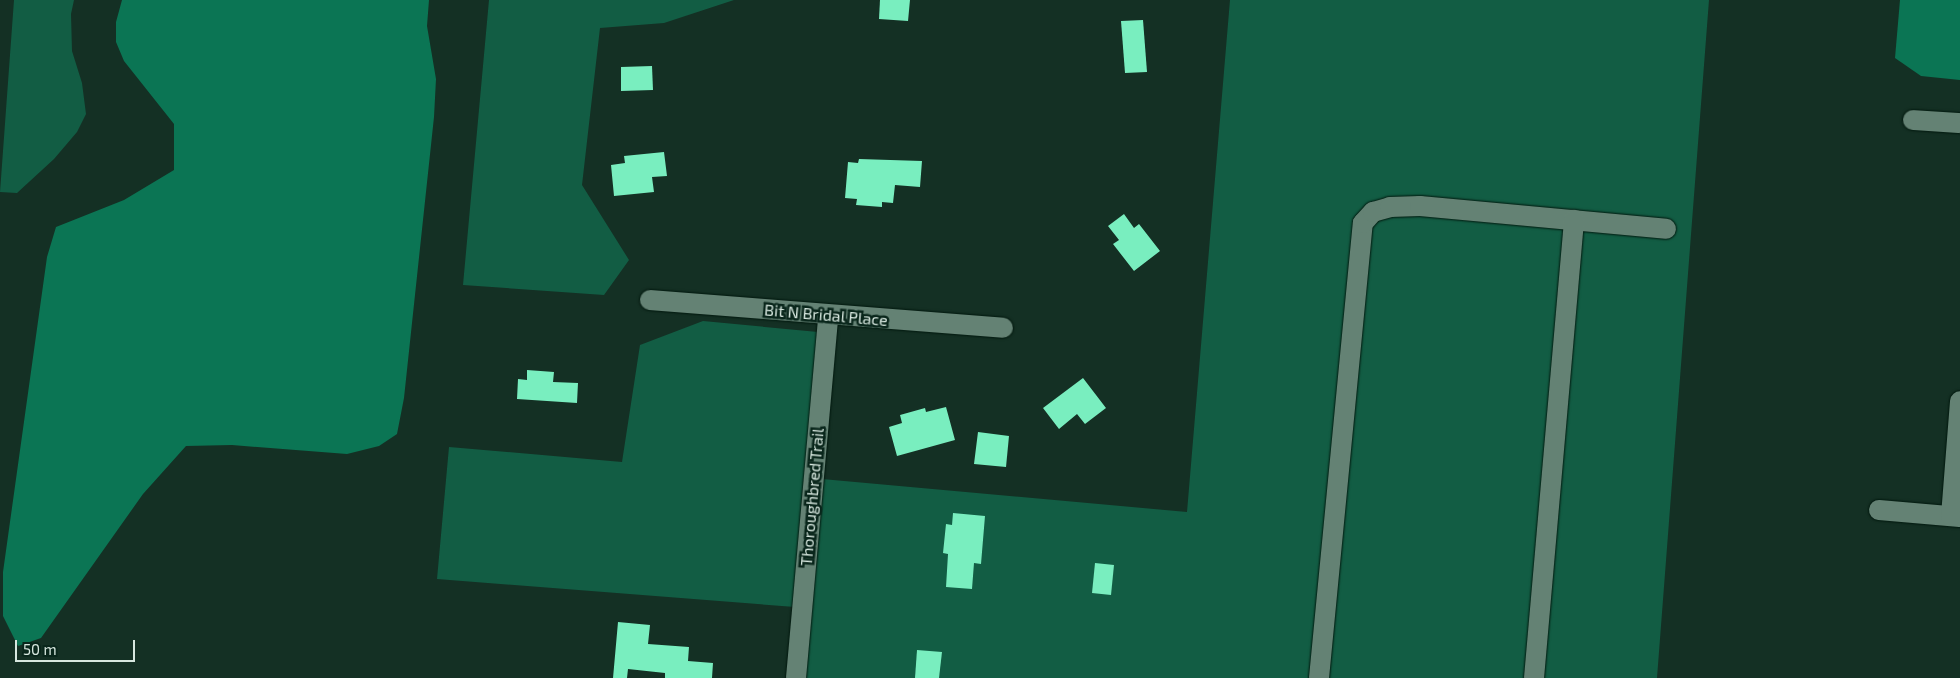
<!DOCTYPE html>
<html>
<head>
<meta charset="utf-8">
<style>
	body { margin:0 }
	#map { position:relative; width:1960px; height:678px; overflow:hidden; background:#143024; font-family:"Exo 2",sans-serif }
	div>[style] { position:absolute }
	.green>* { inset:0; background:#125d44 }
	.water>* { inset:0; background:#0b7554 }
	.building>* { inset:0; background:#79eebf }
	.roads { filter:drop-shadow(0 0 1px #00180e) drop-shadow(0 0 1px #00180e) }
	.minor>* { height:20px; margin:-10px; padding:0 10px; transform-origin:10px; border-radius:10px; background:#648274 }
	span { translate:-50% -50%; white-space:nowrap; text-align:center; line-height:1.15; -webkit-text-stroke:5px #09261b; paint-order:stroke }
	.street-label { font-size:16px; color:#d7e7df }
	.scale { position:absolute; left:15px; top:640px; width:120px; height:22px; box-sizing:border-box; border:2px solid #d7e7df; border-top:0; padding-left:6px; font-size:15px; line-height:18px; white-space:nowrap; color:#d7e7df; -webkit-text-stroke:4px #09261b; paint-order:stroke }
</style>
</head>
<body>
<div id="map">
	<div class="green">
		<div style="clip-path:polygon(14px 0,74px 0,71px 14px,72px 51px,82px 83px,86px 114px,77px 132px,54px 159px,17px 193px,0 192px)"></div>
		<div style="clip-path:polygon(489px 0,734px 0,664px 23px,600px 28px,582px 185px,629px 260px,604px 295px,463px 285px)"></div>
		<div style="clip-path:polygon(1230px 0,1709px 0,1657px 678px,804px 678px,822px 479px,1187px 512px)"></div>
		<div style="clip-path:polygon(703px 321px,818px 332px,795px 607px,437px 579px,449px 447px,622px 462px,640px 345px)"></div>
	</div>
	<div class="water">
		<div style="clip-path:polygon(122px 0,429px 0,427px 26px,436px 79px,434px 117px,404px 398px,397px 434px,379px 446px,347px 454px,232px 445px,186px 446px,143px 494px,41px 638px,18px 646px,3px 616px,3px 572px,47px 257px,56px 227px,124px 200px,174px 170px,174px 124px,124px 61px,116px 42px,116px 22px)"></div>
		<div style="clip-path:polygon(1900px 0,1960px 0,1960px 80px,1921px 76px,1895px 58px)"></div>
	</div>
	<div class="building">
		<div style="clip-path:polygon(880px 0,910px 0,908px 21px,879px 19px)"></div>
		<div style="clip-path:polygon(1143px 20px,1147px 72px,1125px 73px,1121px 21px)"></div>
		<div style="clip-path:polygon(652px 66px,653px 90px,621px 91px,621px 67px)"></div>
		<div style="clip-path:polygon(664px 152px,667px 176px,652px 177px,654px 192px,614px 196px,611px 165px,625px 163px,624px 156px)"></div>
		<div style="clip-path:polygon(859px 159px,922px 161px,920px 187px,895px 185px,893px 203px,882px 202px,882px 207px,856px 205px,857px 199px,845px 198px,848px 162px,858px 163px)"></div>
		<div style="clip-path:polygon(1124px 214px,1134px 228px,1139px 224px,1160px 251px,1134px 271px,1113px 244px,1119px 240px,1108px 226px)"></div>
		<div style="clip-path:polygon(527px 370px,554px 372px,553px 382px,578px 383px,577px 403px,517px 399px,518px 379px,527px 380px)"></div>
		<div style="clip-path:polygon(1083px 378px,1106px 408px,1085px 424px,1077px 414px,1059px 429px,1043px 408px)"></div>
		<div style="clip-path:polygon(946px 407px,955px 440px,897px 456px,889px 427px,902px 423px,900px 415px,925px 408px,926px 412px)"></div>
		<div style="clip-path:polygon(978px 432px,1009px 436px,1006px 467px,974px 464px)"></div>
		<div style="clip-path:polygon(953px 513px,985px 516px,981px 564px,974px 563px,972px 589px,946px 587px,948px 554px,943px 553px,946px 524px,952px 525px)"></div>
		<div style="clip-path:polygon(1095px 563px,1114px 565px,1111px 595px,1092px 593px)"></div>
		<div style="clip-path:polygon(618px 622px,650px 625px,648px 644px,689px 647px,688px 661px,713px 663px,712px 678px,665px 678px,665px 673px,628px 669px,627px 678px,613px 678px)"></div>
		<div style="clip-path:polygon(917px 650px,942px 652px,939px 678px,915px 678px)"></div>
	</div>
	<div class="roads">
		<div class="minor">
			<div style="left:1913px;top:120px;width:47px;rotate:3.7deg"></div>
			<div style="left:650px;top:300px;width:354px;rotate:4.5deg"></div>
			<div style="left:1879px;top:510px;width:81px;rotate:4.9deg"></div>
			<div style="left:1951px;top:516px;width:115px;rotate:-85.5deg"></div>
			<div style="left:796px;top:678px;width:363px;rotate:-84.9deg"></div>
			<div style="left:1319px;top:678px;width:457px;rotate:-84.5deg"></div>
			<div style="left:1363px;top:223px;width:15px;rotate:-48deg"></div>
			<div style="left:1373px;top:212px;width:18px;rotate:-16deg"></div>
			<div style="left:1390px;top:207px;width:30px;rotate:-2deg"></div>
			<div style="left:1420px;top:206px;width:247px;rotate:5.3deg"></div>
			<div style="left:1534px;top:678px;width:460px;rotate:-85deg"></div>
		</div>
	</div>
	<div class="street-label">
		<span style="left:826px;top:315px;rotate:5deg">Bit N Bridal Place</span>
		<span style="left:812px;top:497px;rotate:-85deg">Thoroughbred Trail</span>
	</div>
	<div class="scale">50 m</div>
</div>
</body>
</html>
